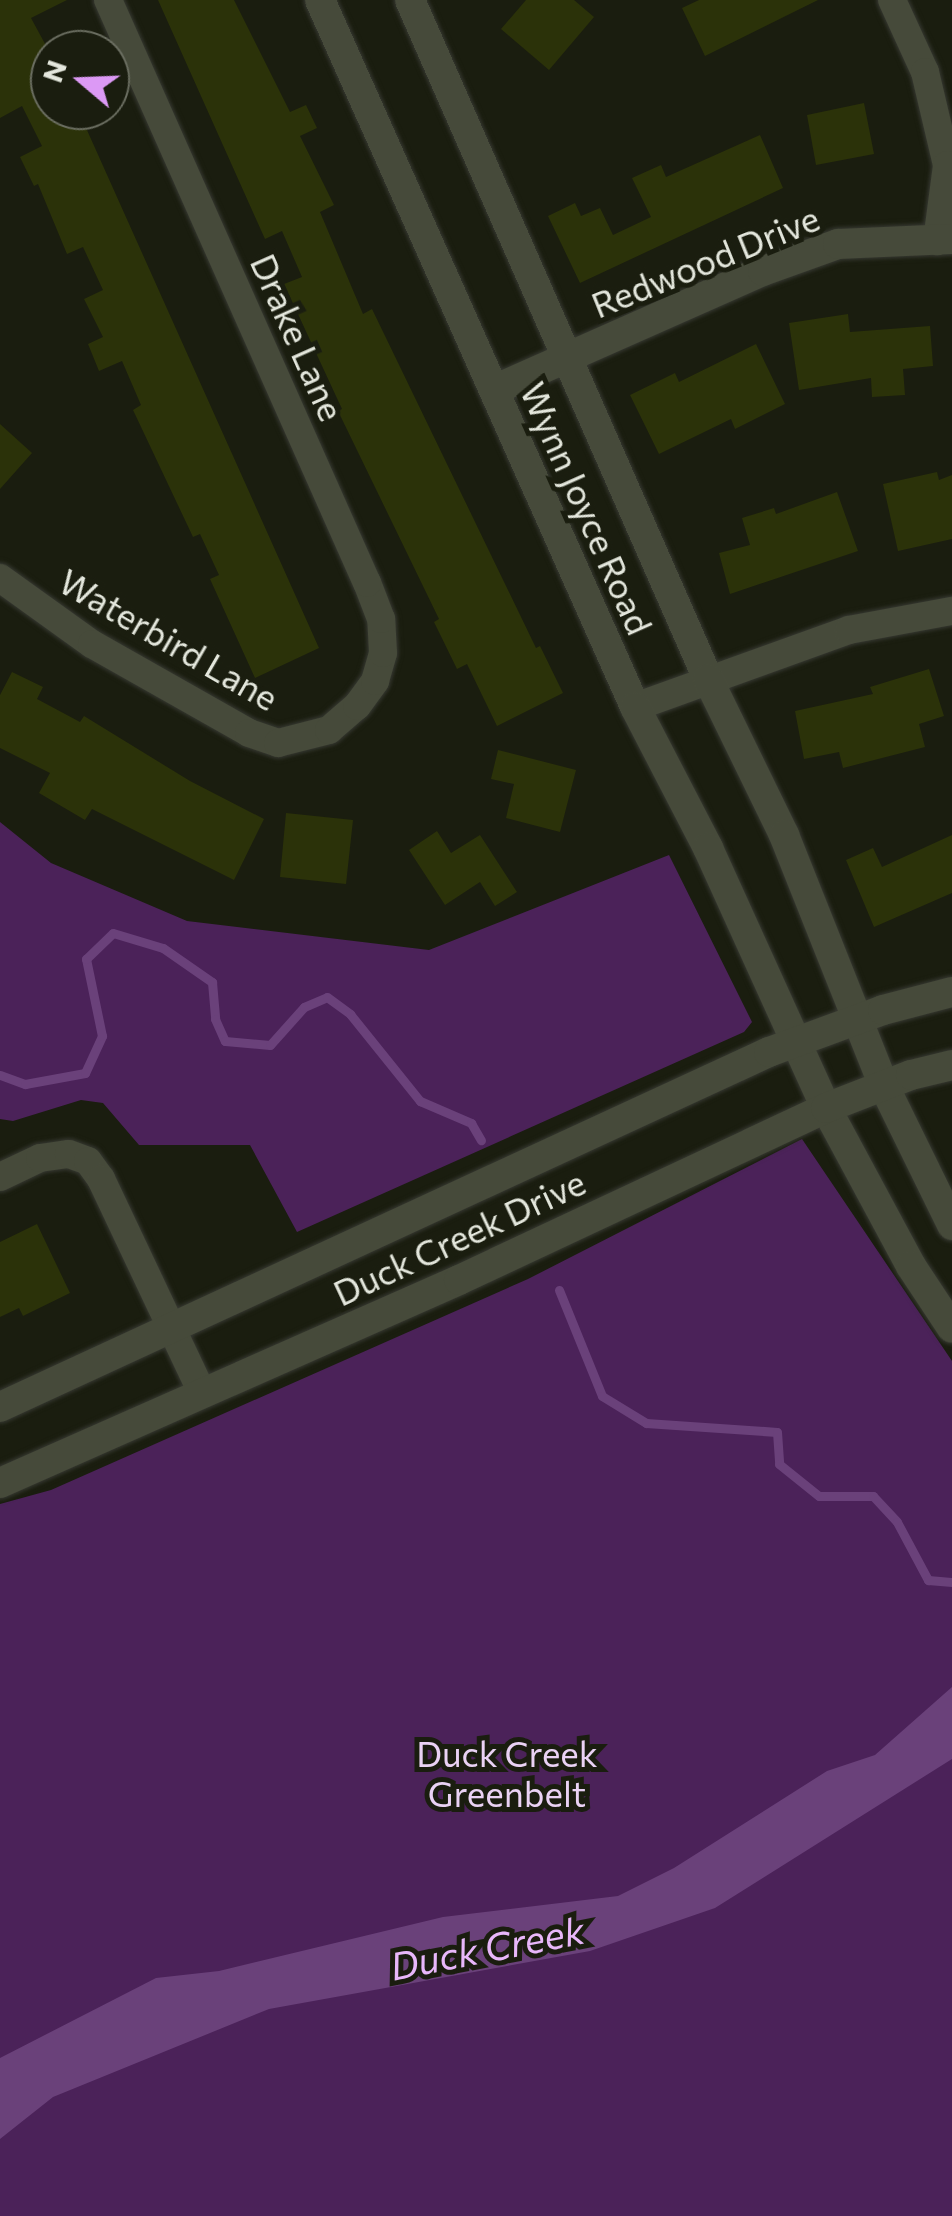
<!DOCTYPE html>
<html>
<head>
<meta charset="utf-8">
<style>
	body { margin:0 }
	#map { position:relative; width:952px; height:2216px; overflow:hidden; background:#1a1d0f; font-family:Commissioner,sans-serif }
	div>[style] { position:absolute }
	.green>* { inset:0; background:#4b2259 }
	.water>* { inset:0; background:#6a417a }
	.stream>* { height:9px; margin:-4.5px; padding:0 4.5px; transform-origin:4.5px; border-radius:4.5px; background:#6a417a }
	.building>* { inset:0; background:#2b3209 }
	.roads { filter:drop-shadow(0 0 2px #363831) drop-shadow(0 0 2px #363831) }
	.minor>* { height:28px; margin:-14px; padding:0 14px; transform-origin:14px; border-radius:14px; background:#464a3a }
	.tertiary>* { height:30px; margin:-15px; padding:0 15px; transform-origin:15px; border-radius:15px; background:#464a3a }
	.secondary>* { height:30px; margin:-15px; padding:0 15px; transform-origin:15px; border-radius:15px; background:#464a3a }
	span { translate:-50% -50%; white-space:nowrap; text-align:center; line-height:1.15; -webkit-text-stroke:10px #1a1d0f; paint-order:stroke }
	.street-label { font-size:35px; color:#e4e7dd }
	.park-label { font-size:35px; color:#ead2f4 }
	.water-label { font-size:38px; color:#e8b7fa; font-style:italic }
	.north { position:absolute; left:30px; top:30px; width:100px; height:100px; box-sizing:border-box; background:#1a1d0f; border:2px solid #6b6e61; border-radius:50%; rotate:289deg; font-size:28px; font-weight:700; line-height:40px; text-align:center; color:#e4e7dd }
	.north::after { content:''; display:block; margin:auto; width:35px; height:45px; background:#dc99f5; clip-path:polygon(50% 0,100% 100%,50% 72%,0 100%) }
</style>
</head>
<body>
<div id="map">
	<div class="green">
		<div style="clip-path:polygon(0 822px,51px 863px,187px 921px,429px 950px,669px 855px,752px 1022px,744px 1032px,297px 1232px,250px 1145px,139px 1145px,103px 1103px,81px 1100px,13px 1121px,0 1119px)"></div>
		<div style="clip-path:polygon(802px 1139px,952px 1361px,952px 2216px,0 2216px,0 1504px,51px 1490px,528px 1279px)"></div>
	</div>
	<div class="water">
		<div style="clip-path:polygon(952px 1687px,952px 1759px,715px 1908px,590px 1951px,269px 2009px,53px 2097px,0 2139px,0 2058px,156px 1978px,219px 1971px,443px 1917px,618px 1896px,674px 1868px,827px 1771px,875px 1755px)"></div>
	</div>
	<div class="stream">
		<div style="left:0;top:1075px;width:27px;rotate:20deg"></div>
		<div style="left:25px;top:1084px;width:61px;rotate:-10.4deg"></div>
		<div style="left:85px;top:1073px;width:41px;rotate:-65.3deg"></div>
		<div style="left:102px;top:1036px;width:79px;rotate:-101.7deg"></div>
		<div style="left:86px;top:959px;width:37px;rotate:-44deg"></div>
		<div style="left:113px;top:933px;width:52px;rotate:16.7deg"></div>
		<div style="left:163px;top:948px;width:60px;rotate:34.8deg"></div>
		<div style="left:212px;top:982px;width:37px;rotate:85deg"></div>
		<div style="left:215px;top:1019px;width:24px;rotate:66deg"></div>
		<div style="left:225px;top:1041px;width:45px;rotate:5.1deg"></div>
		<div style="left:270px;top:1045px;width:51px;rotate:-48.2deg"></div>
		<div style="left:304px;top:1007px;width:25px;rotate:-23deg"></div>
		<div style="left:327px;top:997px;width:29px;rotate:36deg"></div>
		<div style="left:350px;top:1014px;width:112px;rotate:51.2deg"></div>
		<div style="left:420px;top:1101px;width:56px;rotate:23.3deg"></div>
		<div style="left:471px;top:1123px;width:20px;rotate:60deg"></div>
		<div style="left:559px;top:1290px;width:114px;rotate:67.9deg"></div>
		<div style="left:602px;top:1396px;width:52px;rotate:31.5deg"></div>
		<div style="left:646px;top:1423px;width:131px;rotate:3.9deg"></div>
		<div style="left:777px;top:1432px;width:32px;rotate:86deg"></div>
		<div style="left:779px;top:1464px;width:51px;rotate:38.7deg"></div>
		<div style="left:819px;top:1496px;width:54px"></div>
		<div style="left:873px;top:1496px;width:35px;rotate:47deg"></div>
		<div style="left:897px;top:1522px;width:66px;rotate:61.9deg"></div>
		<div style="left:928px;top:1580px;width:24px;rotate:5deg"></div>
	</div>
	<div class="building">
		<div style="clip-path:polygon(0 0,67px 0,31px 18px,50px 53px,50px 110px,78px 110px,319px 648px,255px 678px,210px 579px,219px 575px,200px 534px,193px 537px,133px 410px,141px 405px,122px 361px,99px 371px,88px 344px,103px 337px,84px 299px,103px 290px,83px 247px,67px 254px,38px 184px,34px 186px,20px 157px,42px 146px,22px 106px,0 118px)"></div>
		<div style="clip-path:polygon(158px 0,234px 0,290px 112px,306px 105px,317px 128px,300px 136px,334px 205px,320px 212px,363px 314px,372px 309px,536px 648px,540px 646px,563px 693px,497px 726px,467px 664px,457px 669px,434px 622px,439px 619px,338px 411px,342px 409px,284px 284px,302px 277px,282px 231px,265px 239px)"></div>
		<div style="clip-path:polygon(526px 0,574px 0,594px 17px,549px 70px,501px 29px)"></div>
		<div style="clip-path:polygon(699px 0,818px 0,705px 56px,682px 8px)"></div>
		<div style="clip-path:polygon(864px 103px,874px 154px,816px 165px,807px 115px)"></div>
		<div style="clip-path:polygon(760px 135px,783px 188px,580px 283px,548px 216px,575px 203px,581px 216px,600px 208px,613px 235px,651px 217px,632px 178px,661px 165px,666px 177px)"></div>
		<div style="clip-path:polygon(848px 314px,850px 332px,930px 326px,933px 366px,903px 369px,905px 395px,872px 397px,871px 378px,799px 390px,789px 323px)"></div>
		<div style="clip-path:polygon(756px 344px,785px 404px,735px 429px,731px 419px,659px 454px,630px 395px,675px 373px,679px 382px)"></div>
		<div style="clip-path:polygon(0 424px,32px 453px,0 489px)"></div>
		<div style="clip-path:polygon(937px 472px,939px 480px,952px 475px,952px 539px,898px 551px,883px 484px)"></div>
		<div style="clip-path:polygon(837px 492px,858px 551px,730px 594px,719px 553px,750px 545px,742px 518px,774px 508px,776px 514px)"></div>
		<div style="clip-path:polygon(929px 669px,944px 716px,919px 724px,925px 747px,843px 768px,839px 752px,804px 759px,795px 711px,873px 694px,870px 687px)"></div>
		<div style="clip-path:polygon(12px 672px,43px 687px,37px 699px,80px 722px,84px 716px,190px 781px,264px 819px,234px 880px,92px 809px,85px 820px,39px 793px,50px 773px,0 748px,0 695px)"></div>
		<div style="clip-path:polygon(498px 750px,576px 770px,560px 832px,506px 818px,514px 784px,491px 779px)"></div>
		<div style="clip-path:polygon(286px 813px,353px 820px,346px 884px,280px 877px)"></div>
		<div style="clip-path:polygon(437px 831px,451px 853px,480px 835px,517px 892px,495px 906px,480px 882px,445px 905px,409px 850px)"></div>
		<div style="clip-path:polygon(952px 835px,952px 893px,874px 927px,846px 860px,873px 848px,882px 867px)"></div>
		<div style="clip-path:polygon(37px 1224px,70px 1293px,23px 1316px,19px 1308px,0 1317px,0 1242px)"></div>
	</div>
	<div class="roads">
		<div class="minor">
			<div style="left:892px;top:0;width:79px;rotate:65.4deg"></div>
			<div style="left:925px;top:72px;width:96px;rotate:76.7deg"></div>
			<div style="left:947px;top:165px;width:77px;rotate:97.5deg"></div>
			<div style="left:0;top:578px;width:113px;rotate:35.7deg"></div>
			<div style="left:92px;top:644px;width:180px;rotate:29.5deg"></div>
			<div style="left:249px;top:733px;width:31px;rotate:19deg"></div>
			<div style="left:278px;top:743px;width:53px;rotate:-14.3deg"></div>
			<div style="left:329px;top:730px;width:37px;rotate:-41deg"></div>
			<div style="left:357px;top:706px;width:31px;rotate:-54deg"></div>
			<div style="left:375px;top:681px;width:29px;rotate:-74deg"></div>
			<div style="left:383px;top:653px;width:34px;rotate:-93deg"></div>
			<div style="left:381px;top:619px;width:39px;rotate:-111deg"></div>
			<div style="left:367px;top:583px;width:638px;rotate:-113.95deg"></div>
			<div style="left:635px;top:707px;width:227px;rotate:-19.8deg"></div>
			<div style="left:849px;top:630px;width:105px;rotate:-10.5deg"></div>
			<div style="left:0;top:1177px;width:44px;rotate:-25.4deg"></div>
			<div style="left:40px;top:1158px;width:29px;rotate:-8deg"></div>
			<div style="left:69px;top:1154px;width:20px;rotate:20deg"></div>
			<div style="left:88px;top:1161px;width:22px;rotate:54deg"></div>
			<div style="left:101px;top:1179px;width:237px;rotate:64.7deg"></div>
		</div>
		<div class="tertiary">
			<div style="left:494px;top:390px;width:294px;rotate:-23.9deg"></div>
			<div style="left:763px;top:271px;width:80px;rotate:-19.8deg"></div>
			<div style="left:838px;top:244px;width:114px;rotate:-2.5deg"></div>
		</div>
		<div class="secondary">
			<div style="left:320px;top:0;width:774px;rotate:65.98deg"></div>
			<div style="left:635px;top:707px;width:159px;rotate:62.6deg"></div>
			<div style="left:708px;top:848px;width:286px;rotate:65.6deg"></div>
			<div style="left:826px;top:1108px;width:179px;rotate:61.7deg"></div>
			<div style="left:911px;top:1266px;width:74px;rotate:56.5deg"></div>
			<div style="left:410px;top:0;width:742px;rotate:66.3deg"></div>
			<div style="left:708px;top:679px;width:174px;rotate:64deg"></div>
			<div style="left:784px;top:835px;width:270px;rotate:68.3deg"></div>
			<div style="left:884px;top:1086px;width:155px;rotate:63.9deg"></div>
			<div style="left:0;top:1407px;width:847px;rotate:-24.78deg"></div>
			<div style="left:769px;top:1052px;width:121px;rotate:-20.2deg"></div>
			<div style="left:883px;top:1010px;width:71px;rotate:-14.6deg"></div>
			<div style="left:0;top:1483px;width:502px;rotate:-23.86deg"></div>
			<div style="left:459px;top:1280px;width:405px;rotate:-25.1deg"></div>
			<div style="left:826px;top:1108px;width:91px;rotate:-21.2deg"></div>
			<div style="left:911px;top:1075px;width:42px;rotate:-13.7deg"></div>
		</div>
	</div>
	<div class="street-label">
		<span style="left:705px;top:261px;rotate:-22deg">Redwood Drive</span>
		<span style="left:298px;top:337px;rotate:66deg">Drake Lane</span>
		<span style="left:587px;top:508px;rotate:66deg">Wynn Joyce Road</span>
		<span style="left:169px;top:639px;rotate:30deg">Waterbird Lane</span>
		<span style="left:459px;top:1237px;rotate:-25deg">Duck Creek Drive</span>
	</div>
	<div class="park-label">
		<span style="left:507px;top:1773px">Duck Creek<br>Greenbelt</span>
	</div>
	<div class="water-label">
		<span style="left:487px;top:1947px;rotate:-11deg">Duck Creek</span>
	</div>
	<div class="north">N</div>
</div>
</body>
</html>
